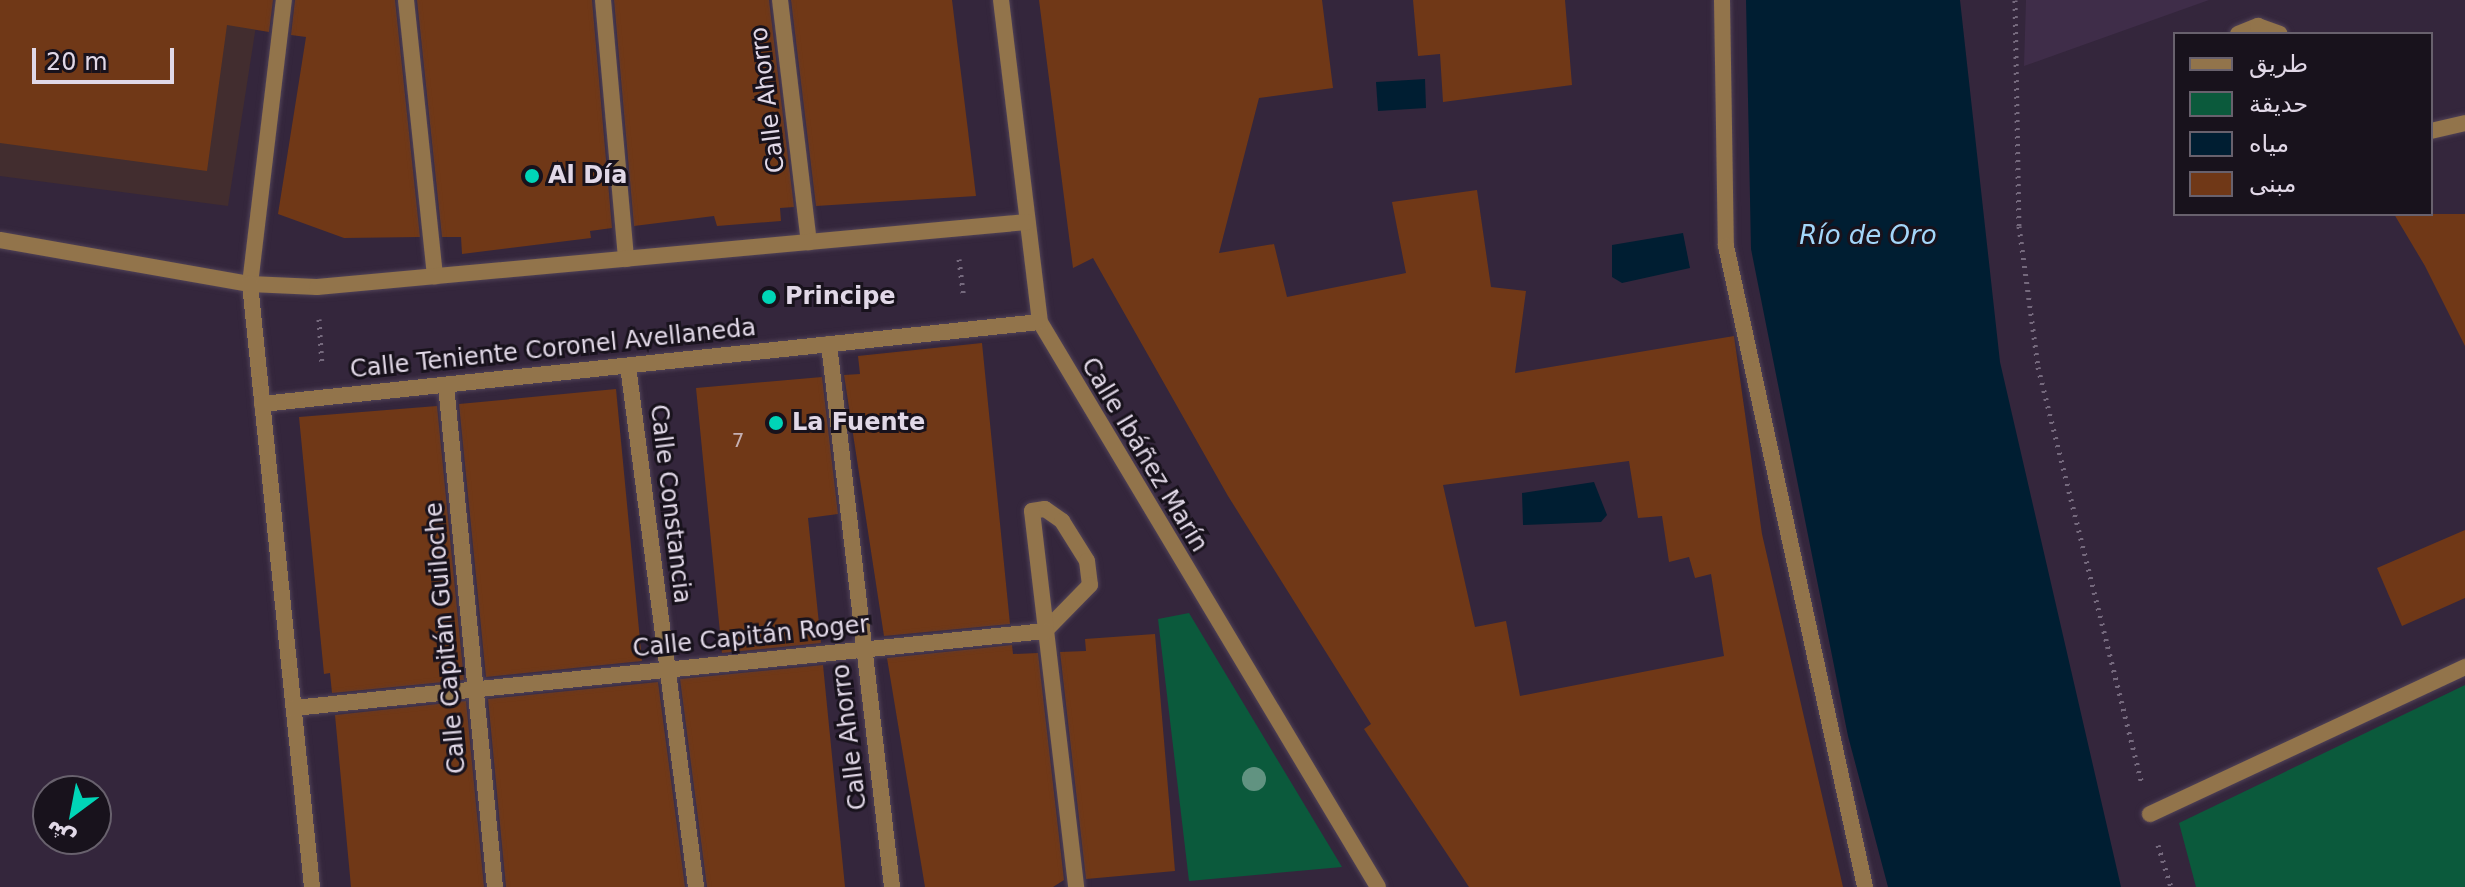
<!DOCTYPE html>
<html>
<head>
<meta charset="utf-8">
<style>
	body { margin:0 }
	#map { position:relative; width:2465px; height:887px; overflow:hidden; background:#34263c; font-family:"DejaVu Sans",Vazirmatn,sans-serif }
	div>[style] { position:absolute }
	.built>* { inset:0; background:#3f2d49 }
	.education>* { inset:0; background:#422d2f }
	.green>* { inset:0; background:#0b5a3c }
	.water>* { inset:0; background:#001e32 }
	.building>* { inset:0; background:#703817 }
	.path>* { height:5px; margin-top:-2.5px; transform-origin:0; background:repeating-linear-gradient(90deg,#75697d 0 2px,transparent 0 8px) }
	.roads { filter:drop-shadow(0 0 2px #504257) drop-shadow(0 0 2px #504257) }
	.lane>* { height:16px; margin:-8px; padding:0 8px; transform-origin:8px; border-radius:8px; background:#92744b }
	.street>* { height:16px; margin:-8px; padding:0 8px; transform-origin:8px; border-radius:8px; background:#92744b }
	.trees>* { width:24px; height:24px; margin:-12px; border-radius:50%; background:#619381 }
	.dots>* { width:22px; height:22px; translate:-50% -50%; box-sizing:border-box; border:4px solid #18121c; border-radius:50% }
	span { translate:-50% -50%; white-space:nowrap; text-align:center; line-height:1.15; -webkit-text-stroke:6px #18121c; paint-order:stroke }
	.number-label { font-size:20px; color:#c5b0b3 }
	.number-label span { -webkit-text-stroke-width:0 }
	.street-label { font-size:24px; color:#e1d8e7 }
	.poi-label { font-size:24px; color:#e1d8e7; font-weight:700 }
	.left { translate:0 -50%; text-align:left }
	.water-label { font-size:26px; color:#a3d6f9; font-style:italic }
	.legend { position:absolute; left:2173px; top:32px; width:260px; height:184px; box-sizing:border-box; background:#18121c; border:2px solid #68616d; margin:0; padding:10px 14px; list-style:none; font-size:24px; color:#e1d8e7 }
	.legend li { display:flex; align-items:center; gap:16px; height:40px }
	.legend b { width:40px; border:2px solid #68616d }
	.north { position:absolute; left:32px; top:775px; width:80px; height:80px; box-sizing:border-box; background:#18121c; border:2px solid #68616d; border-radius:50%; rotate:212deg; font-size:22px; font-weight:700; line-height:32px; text-align:center; color:#e1d8e7 }
	.north::after { content:''; display:block; margin:auto; width:28px; height:36px; background:#00d5b7; clip-path:polygon(50% 0,100% 100%,50% 72%,0 100%) }
	.scale { position:absolute; left:32px; top:48px; width:142px; height:36px; box-sizing:border-box; border:4px solid #e1d8e7; border-top:0; padding-left:10px; font-size:24px; line-height:28px; white-space:nowrap; color:#e1d8e7; -webkit-text-stroke:6px #18121c; paint-order:stroke }
</style>
</head>
<body>
<div id="map">
	<div class="built">
		<div style="clip-path:polygon(2026px 0,2209px 0,2024px 66px)"></div>
	</div>
	<div class="education">
		<div style="clip-path:polygon(0 0,260px 0,228px 206px,0 176px)"></div>
	</div>
	<div class="green">
		<div style="clip-path:polygon(1189px 613px,1342px 867px,1189px 881px,1158px 619px)"></div>
		<div style="clip-path:polygon(2465px 685px,2465px 887px,2196px 887px,2179px 823px)"></div>
	</div>
	<div class="water">
		<div style="clip-path:polygon(1746px 0,1960px 0,2000px 362px,2121px 887px,1888px 887px,1848px 736px,1751px 249px)"></div>
		<div style="clip-path:polygon(1425px 79px,1426px 108px,1378px 111px,1376px 82px)"></div>
		<div style="clip-path:polygon(1683px 233px,1690px 268px,1622px 283px,1612px 277px,1612px 245px)"></div>
		<div style="clip-path:polygon(1594px 482px,1607px 515px,1601px 522px,1523px 525px,1522px 493px)"></div>
	</div>
	<div class="building">
		<div style="clip-path:polygon(0 0,273px 0,269px 32px,227px 25px,207px 171px,0 143px)"></div>
		<div style="clip-path:polygon(295px 0,395px 0,420px 237px,344px 238px,278px 214px,306px 37px,291px 35px)"></div>
		<div style="clip-path:polygon(417px 0,592px 0,612px 228px,590px 231px,591px 238px,462px 254px,461px 237px,442px 237px)"></div>
		<div style="clip-path:polygon(614px 0,769px 0,794px 207px,780px 208px,781px 221px,717px 226px,714px 216px,634px 226px)"></div>
		<div style="clip-path:polygon(791px 0,952px 0,976px 196px,816px 206px)"></div>
		<div style="clip-path:polygon(evenodd,1039px 0,1322px 0,1333px 88px,1259px 98px,1219px 253px,1274px 244px,1287px 297px,1406px 273px,1392px 202px,1477px 190px,1491px 287px,1526px 291px,1515px 373px,1734px 336px,1762px 534px,1843px 887px,1469px 887px,1364px 729px,1371px 724px,1228px 496px,1093px 258px,1073px 268px,1039px 0,1629px 461px,1638px 518px,1662px 516px,1669px 562px,1689px 557px,1695px 578px,1711px 574px,1724px 656px,1520px 696px,1506px 621px,1475px 627px,1443px 485px,1629px 461px)"></div>
		<div style="clip-path:polygon(1413px 0,1565px 0,1572px 85px,1443px 102px,1440px 54px,1418px 56px)"></div>
		<div style="clip-path:polygon(2394px 214px,2465px 214px,2465px 346px,2425px 266px)"></div>
		<div style="clip-path:polygon(982px 343px,1010px 624px,884px 636px,844px 375px,860px 374px,858px 356px)"></div>
		<div style="clip-path:polygon(822px 377px,838px 514px,808px 518px,821px 643px,722px 653px,696px 388px)"></div>
		<div style="clip-path:polygon(616px 389px,642px 661px,486px 677px,459px 404px)"></div>
		<div style="clip-path:polygon(437px 406px,464px 680px,332px 693px,330px 673px,324px 674px,299px 417px)"></div>
		<div style="clip-path:polygon(2465px 530px,2465px 598px,2402px 626px,2377px 568px)"></div>
		<div style="clip-path:polygon(1155px 634px,1175px 871px,1086px 879px,1060px 652px,1086px 651px,1085px 639px)"></div>
		<div style="clip-path:polygon(1012px 645px,1013px 654px,1038px 653px,1064px 880px,1053px 887px,925px 887px,887px 658px)"></div>
		<div style="clip-path:polygon(823px 665px,845px 887px,707px 887px,680px 679px)"></div>
		<div style="clip-path:polygon(658px 682px,685px 887px,506px 887px,488px 699px)"></div>
		<div style="clip-path:polygon(466px 701px,484px 887px,351px 887px,335px 715px)"></div>
	</div>
	<div class="path">
		<div style="left:2015px;top:0;width:226px;rotate:89deg"></div>
		<div style="left:2019px;top:226px;width:142px;rotate:82.3deg"></div>
		<div style="left:2038px;top:367px;width:431px;rotate:76deg"></div>
		<div style="left:959px;top:259px;width:38px;rotate:83deg"></div>
		<div style="left:319px;top:319px;width:46px;rotate:86.3deg"></div>
		<div style="left:2158px;top:845px;width:44px;rotate:72.8deg"></div>
	</div>
	<div class="roads">
		<div class="lane">
			<div style="left:1722px;top:0;width:246px;rotate:89.1deg"></div>
			<div style="left:1726px;top:246px;width:656px;rotate:77.76deg"></div>
			<div style="left:250px;top:284px;width:286px;rotate:-83.2deg"></div>
			<div style="left:1032px;top:511px;width:13px;rotate:-9deg"></div>
			<div style="left:1045px;top:509px;width:21px;rotate:35deg"></div>
			<div style="left:1062px;top:521px;width:47px;rotate:58deg"></div>
			<div style="left:1087px;top:561px;width:24px;rotate:83deg"></div>
			<div style="left:1090px;top:585px;width:64px;rotate:134.4deg"></div>
			<div style="left:2150px;top:814px;width:348px;rotate:-25deg"></div>
		</div>
		<div class="street">
			<div style="left:406px;top:0;width:278px;rotate:84deg"></div>
			<div style="left:603px;top:0;width:260px;rotate:84.9deg"></div>
			<div style="left:780px;top:0;width:244px;rotate:83.2deg"></div>
			<div style="left:1001px;top:0;width:324px;rotate:83.1deg"></div>
			<div style="left:1040px;top:322px;width:658px;rotate:59.11deg"></div>
			<div style="left:2238px;top:34px;width:22px;rotate:-22deg"></div>
			<div style="left:2258px;top:26px;width:23px;rotate:20deg"></div>
			<div style="left:2431px;top:131px;width:35px;rotate:-13deg"></div>
			<div style="left:0;top:240px;width:254px;rotate:10deg"></div>
			<div style="left:250px;top:284px;width:67px;rotate:2.6deg"></div>
			<div style="left:317px;top:287px;width:713px;rotate:-5.23deg"></div>
			<div style="left:250px;top:284px;width:606px;rotate:84.13deg"></div>
			<div style="left:829px;top:344px;width:547px;rotate:83.38deg"></div>
			<div style="left:628px;top:366px;width:525px;rotate:82.56deg"></div>
			<div style="left:446px;top:385px;width:504px;rotate:84.43deg"></div>
			<div style="left:262px;top:404px;width:782px;rotate:-6.02deg"></div>
			<div style="left:1032px;top:511px;width:379px;rotate:83.3deg"></div>
			<div style="left:294px;top:708px;width:755px;rotate:-5.85deg"></div>
		</div>
	</div>
	<div class="trees">
		<div style="left:1254px;top:779px"></div>
	</div>
	<div class="dots">
		<div style="left:532px;top:176px;background:#00d5b7"></div>
		<div style="left:769px;top:297px;background:#00d5b7"></div>
		<div style="left:776px;top:423px;background:#00d5b7"></div>
	</div>
	<div class="number-label">
		<span style="left:738px;top:440px">7</span>
	</div>
	<div class="street-label">
		<span style="left:768px;top:100px;rotate:-97deg">Calle Ahorro</span>
		<span style="left:553px;top:349px;rotate:-6deg">Calle Teniente Coronel Avellaneda</span>
		<span style="left:1144px;top:455px;rotate:59deg">Calle Ibáñez Marín</span>
		<span style="left:670px;top:504px;rotate:83deg">Calle Constancia</span>
		<span style="left:751px;top:637px;rotate:-6deg">Calle Capitán Roger</span>
		<span style="left:446px;top:638px;rotate:-95deg">Calle Capitán Guiloche</span>
		<span style="left:850px;top:737px;rotate:-97deg">Calle Ahorro</span>
	</div>
	<div class="poi-label">
		<span class="left" style="left:548px;top:176px">Al Día</span>
		<span class="left" style="left:785px;top:297px">Principe</span>
		<span class="left" style="left:792px;top:423px">La Fuente</span>
	</div>
	<div class="water-label">
		<span style="left:1868px;top:236px">Río de Oro</span>
	</div>
	<ul class="legend">
	<li><b style="height:10px;background:#92744b"></b>طريق</li>
	<li><b style="height:22px;background:#0b5a3c"></b>حديقة</li>
	<li><b style="height:22px;background:#001e32"></b>مياه</li>
	<li><b style="height:22px;background:#703817"></b>مبنى</li>
	</ul>
	<div class="north">ش</div>
	<div class="scale">20 m</div>
</div>
</body>
</html>
